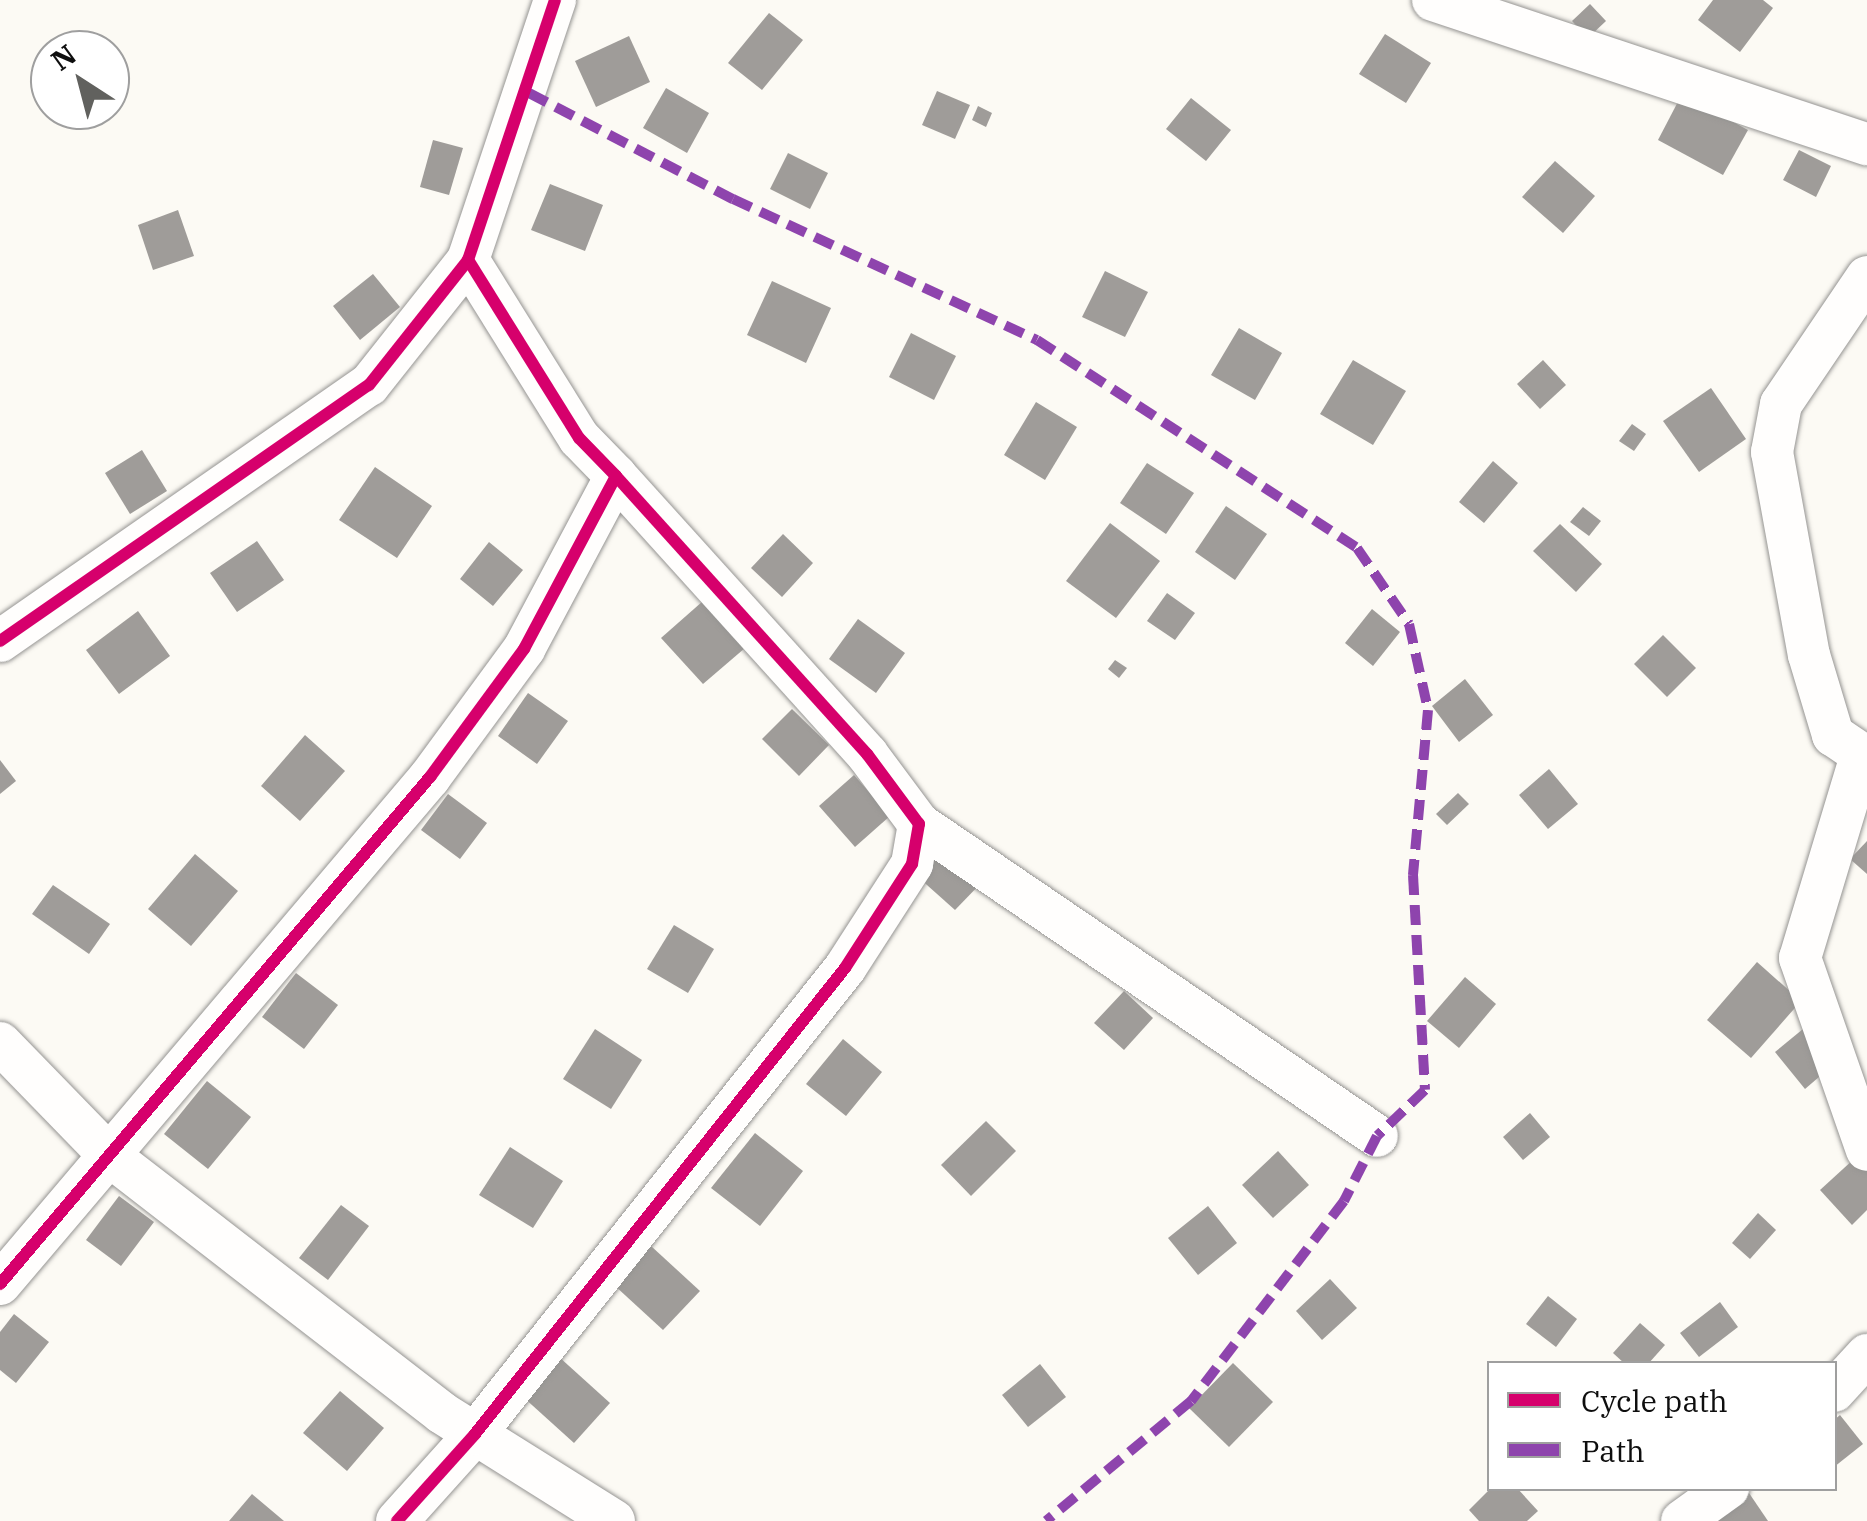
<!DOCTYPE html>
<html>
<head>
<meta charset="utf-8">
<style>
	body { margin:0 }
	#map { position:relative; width:1867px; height:1521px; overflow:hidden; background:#fcfaf4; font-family:"IBM Plex Serif",serif }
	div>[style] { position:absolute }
	.building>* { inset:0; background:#9f9c99 }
	.roads { filter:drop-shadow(0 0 2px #959492) drop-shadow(0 0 2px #959492) }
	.minor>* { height:42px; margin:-21px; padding:0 21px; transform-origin:21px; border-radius:21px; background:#fffefd }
	.quiet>* { height:10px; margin-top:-5px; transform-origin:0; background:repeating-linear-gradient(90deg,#8e44ad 0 20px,transparent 0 30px) }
	.cycleway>* { height:12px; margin:-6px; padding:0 6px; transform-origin:6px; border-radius:6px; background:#d6006c }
	span { translate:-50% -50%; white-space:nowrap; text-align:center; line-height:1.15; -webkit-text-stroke:10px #fff; paint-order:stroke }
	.legend { position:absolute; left:1487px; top:1361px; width:350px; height:130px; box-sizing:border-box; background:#fff; border:2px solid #9f9f9f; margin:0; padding:12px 18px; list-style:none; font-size:30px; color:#0e0e0e }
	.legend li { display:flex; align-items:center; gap:20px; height:50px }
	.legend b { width:50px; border:2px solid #9f9f9f }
	.north { position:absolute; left:30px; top:30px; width:100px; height:100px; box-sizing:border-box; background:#fff; border:2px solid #9f9f9f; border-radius:50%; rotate:324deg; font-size:28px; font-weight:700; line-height:40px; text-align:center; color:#0e0e0e }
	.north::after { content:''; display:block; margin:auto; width:35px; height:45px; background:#61615e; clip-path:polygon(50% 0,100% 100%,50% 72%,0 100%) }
</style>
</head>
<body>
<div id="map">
	<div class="building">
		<div style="clip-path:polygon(1713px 0,1763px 0,1773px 8px,1740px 52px,1698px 20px)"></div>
		<div style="clip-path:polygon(1590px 4px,1606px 21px,1588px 38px,1572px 21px)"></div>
		<div style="clip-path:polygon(769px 13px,803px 40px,762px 90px,728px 63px)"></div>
		<div style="clip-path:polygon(1385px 34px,1431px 63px,1406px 103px,1359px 74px)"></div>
		<div style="clip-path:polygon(629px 36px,650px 82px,596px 107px,575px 61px)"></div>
		<div style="clip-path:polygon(666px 88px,709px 113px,687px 153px,643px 128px)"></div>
		<div style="clip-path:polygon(937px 91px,970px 105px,955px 139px,922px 125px)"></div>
		<div style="clip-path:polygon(1682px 94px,1748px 130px,1723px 175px,1658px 140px)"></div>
		<div style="clip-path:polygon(1191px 98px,1231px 130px,1206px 161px,1166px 129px)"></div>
		<div style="clip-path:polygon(978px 106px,992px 113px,986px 127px,972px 120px)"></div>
		<div style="clip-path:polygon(433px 140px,463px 148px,449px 195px,420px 187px)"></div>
		<div style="clip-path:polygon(1799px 150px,1831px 166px,1816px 197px,1783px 180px)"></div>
		<div style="clip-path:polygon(788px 153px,828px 173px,810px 209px,770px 189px)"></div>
		<div style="clip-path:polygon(1555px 161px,1595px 196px,1563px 233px,1522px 197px)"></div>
		<div style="clip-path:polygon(550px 184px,603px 205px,585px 251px,531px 230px)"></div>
		<div style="clip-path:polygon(178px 210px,194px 256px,153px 270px,138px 225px)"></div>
		<div style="clip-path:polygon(1105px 271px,1148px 292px,1125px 337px,1082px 317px)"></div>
		<div style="clip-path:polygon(373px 274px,400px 307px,360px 340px,333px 306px)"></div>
		<div style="clip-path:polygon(772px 281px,831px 308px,806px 363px,747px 335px)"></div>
		<div style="clip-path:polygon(1239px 328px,1282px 353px,1255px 400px,1211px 375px)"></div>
		<div style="clip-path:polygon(911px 333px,956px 356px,934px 400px,889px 377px)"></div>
		<div style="clip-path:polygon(1353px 360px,1406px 391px,1373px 445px,1320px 414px)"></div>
		<div style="clip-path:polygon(1543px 360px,1566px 385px,1540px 409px,1517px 384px)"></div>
		<div style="clip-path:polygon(1711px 388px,1746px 439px,1699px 472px,1663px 421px)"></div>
		<div style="clip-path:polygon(1036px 402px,1077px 427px,1045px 480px,1004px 455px)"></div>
		<div style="clip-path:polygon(1632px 424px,1646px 434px,1634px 451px,1619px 441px)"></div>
		<div style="clip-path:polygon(142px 450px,167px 491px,130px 514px,105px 473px)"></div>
		<div style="clip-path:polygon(1493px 461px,1518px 483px,1484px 523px,1459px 502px)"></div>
		<div style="clip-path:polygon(1147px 463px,1194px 493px,1166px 534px,1120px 503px)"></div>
		<div style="clip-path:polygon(375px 467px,432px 506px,397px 558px,339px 520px)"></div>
		<div style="clip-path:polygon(1226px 506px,1267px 534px,1235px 580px,1195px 552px)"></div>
		<div style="clip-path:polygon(1583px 507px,1601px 521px,1589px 536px,1570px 522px)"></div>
		<div style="clip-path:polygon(1110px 523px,1160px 561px,1116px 618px,1066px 581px)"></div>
		<div style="clip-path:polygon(1560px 524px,1602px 564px,1576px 592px,1533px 551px)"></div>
		<div style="clip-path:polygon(783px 534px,813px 563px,782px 597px,751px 568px)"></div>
		<div style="clip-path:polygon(257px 541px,284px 580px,237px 612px,210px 573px)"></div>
		<div style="clip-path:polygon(489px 542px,523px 570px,493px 606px,460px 579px)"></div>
		<div style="clip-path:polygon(1167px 593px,1195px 613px,1175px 640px,1147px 621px)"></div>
		<div style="clip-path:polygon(703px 601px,745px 648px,703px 684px,661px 638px)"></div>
		<div style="clip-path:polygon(1372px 609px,1400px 632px,1373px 666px,1345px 643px)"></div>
		<div style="clip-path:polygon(138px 611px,170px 656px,119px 694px,86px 650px)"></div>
		<div style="clip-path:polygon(858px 619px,905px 653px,876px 693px,829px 659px)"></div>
		<div style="clip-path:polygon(1663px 635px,1696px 668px,1667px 697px,1634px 664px)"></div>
		<div style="clip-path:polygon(1115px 660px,1127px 668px,1119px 678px,1108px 669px)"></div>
		<div style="clip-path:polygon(1465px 679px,1493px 715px,1459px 742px,1432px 706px)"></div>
		<div style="clip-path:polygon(528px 693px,568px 721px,537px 764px,498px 736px)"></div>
		<div style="clip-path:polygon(792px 709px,829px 745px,799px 776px,762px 739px)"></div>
		<div style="clip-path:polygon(305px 735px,345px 771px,300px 821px,261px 786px)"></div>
		<div style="clip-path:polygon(0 760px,16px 781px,0 794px)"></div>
		<div style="clip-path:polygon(1549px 769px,1578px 804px,1548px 829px,1519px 795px)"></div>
		<div style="clip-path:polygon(854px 775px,890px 816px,855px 847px,819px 806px)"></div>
		<div style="clip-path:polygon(1458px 793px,1469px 804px,1447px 825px,1436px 814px)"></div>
		<div style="clip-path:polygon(448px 794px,487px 823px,460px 859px,421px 830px)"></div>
		<div style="clip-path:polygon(1867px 841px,1867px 874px,1850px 859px)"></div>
		<div style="clip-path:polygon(948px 844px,985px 879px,955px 910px,918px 877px)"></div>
		<div style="clip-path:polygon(195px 854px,238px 891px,191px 946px,148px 909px)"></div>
		<div style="clip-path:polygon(53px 885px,110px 924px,89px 954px,32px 914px)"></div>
		<div style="clip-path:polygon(674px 925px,714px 949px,688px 993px,647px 969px)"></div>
		<div style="clip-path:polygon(1757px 962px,1801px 1001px,1751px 1058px,1707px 1020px)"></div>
		<div style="clip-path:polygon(296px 973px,338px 1005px,304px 1049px,262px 1017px)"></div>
		<div style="clip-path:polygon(1465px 977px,1496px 1004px,1459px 1048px,1427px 1021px)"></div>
		<div style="clip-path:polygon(1124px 991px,1153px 1018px,1124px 1050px,1094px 1023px)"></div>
		<div style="clip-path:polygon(595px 1029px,642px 1060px,611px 1109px,563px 1079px)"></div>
		<div style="clip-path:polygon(1803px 1029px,1833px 1065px,1805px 1089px,1775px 1052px)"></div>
		<div style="clip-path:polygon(843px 1039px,882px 1072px,846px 1116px,806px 1084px)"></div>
		<div style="clip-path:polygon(207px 1081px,251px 1117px,208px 1169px,164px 1134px)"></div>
		<div style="clip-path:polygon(1530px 1113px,1550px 1137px,1523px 1160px,1503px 1137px)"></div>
		<div style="clip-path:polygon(986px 1121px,1016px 1151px,971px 1196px,941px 1165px)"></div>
		<div style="clip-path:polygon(755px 1133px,803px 1171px,760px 1226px,711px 1188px)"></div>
		<div style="clip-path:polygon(510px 1147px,563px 1181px,533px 1228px,479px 1195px)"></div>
		<div style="clip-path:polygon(1278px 1151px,1309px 1185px,1273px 1218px,1242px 1185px)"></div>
		<div style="clip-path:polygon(1855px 1158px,1867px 1171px,1867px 1210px,1852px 1225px,1820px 1190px)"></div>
		<div style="clip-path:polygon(119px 1196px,154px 1222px,121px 1266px,86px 1240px)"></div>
		<div style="clip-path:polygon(341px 1205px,369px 1226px,328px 1280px,299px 1258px)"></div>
		<div style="clip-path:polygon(1208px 1206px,1237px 1243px,1198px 1275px,1168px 1238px)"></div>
		<div style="clip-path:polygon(1758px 1213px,1776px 1230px,1750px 1259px,1732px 1243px)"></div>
		<div style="clip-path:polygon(651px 1246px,700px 1291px,663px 1330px,614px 1285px)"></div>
		<div style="clip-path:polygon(1330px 1279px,1357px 1308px,1322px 1340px,1296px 1311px)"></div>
		<div style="clip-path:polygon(1548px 1296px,1577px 1319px,1556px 1347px,1526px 1324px)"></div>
		<div style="clip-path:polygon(1720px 1302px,1738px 1327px,1699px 1357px,1680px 1333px)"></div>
		<div style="clip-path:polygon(14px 1314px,49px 1342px,16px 1383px,0 1370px,0 1332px)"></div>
		<div style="clip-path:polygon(1640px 1323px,1665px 1345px,1648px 1364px,1625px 1364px,1613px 1353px)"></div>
		<div style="clip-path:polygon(558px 1356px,610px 1403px,574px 1443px,522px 1396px)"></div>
		<div style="clip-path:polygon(1233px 1363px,1273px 1402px,1229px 1447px,1189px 1408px)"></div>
		<div style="clip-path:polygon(1040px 1364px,1066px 1397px,1028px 1427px,1002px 1395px)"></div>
		<div style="clip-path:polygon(340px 1391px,384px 1428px,347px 1471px,303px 1433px)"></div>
		<div style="clip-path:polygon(1840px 1415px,1863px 1444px,1834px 1467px,1834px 1420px)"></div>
		<div style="clip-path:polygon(1491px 1488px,1517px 1488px,1538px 1511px,1527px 1521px,1479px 1521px,1469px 1510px)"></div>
		<div style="clip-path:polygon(1749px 1493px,1768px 1521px,1710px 1521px)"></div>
		<div style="clip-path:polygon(252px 1494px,284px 1521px,229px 1521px)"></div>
	</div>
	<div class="roads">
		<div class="minor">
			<div style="left:1433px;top:0;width:457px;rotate:18.4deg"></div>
			<div style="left:1867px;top:277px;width:153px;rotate:124.1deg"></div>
			<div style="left:1781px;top:404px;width:49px;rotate:100.6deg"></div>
			<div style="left:1772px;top:452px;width:206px;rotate:79.7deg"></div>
			<div style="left:1809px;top:655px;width:84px;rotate:73.3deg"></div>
			<div style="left:1833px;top:735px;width:41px;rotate:34.1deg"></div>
			<div style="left:0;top:641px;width:449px;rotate:-34.8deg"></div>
			<div style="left:369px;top:385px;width:159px;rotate:-51.6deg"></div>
			<div style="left:468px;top:260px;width:274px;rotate:-71.5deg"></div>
			<div style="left:1861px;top:756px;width:211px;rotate:106.8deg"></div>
			<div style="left:1800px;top:958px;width:203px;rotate:70.8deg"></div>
			<div style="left:919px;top:824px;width:554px;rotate:34.26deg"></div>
			<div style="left:0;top:1043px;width:159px;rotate:45.8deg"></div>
			<div style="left:111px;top:1157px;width:418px;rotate:37.7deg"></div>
			<div style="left:442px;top:1413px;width:203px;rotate:32.1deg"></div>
			<div style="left:0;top:1284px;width:665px;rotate:-49.7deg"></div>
			<div style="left:430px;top:777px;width:159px;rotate:-53.7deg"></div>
			<div style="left:524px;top:649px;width:196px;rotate:-62deg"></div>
			<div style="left:616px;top:476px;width:53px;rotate:-134.2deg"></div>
			<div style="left:579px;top:438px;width:210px;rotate:-121.9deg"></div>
			<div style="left:1834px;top:1391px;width:49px;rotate:-47.5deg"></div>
			<div style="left:397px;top:1521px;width:117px;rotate:-48.1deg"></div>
			<div style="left:475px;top:1434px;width:595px;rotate:-51.55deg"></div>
			<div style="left:845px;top:968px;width:124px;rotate:-57.2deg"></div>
			<div style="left:912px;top:864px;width:41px;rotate:-80.1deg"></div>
			<div style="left:919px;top:824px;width:87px;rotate:-126.6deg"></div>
			<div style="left:867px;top:754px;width:375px;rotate:-132.1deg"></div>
			<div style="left:1682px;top:1521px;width:57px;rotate:-35.7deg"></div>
		</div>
	</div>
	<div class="quiet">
		<div style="left:529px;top:93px;width:230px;rotate:27.5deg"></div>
		<div style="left:733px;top:199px;width:335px;rotate:24.9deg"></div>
		<div style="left:1037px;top:340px;width:382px;rotate:33deg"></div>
		<div style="left:1357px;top:548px;width:92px;rotate:55.6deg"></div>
		<div style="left:1409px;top:624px;width:88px;rotate:77.5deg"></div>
		<div style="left:1428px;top:710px;width:166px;rotate:95.2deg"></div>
		<div style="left:1413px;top:875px;width:215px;rotate:86.8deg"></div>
		<div style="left:1425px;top:1090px;width:66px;rotate:136.2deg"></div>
		<div style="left:1377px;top:1136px;width:73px;rotate:116.9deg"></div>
		<div style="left:1344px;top:1201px;width:252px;rotate:127.4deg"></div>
		<div style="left:1191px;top:1401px;width:188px;rotate:140.4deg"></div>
	</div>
	<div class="cycleway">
		<div style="left:0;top:641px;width:449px;rotate:-34.8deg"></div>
		<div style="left:369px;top:385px;width:159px;rotate:-51.6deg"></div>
		<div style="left:468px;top:260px;width:274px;rotate:-71.5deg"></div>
		<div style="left:0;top:1284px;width:665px;rotate:-49.7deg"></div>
		<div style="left:430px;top:777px;width:159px;rotate:-53.7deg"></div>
		<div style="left:524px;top:649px;width:196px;rotate:-62deg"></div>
		<div style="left:616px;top:476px;width:53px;rotate:-134.2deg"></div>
		<div style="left:579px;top:438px;width:210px;rotate:-121.9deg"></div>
		<div style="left:397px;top:1521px;width:117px;rotate:-48.1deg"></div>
		<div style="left:475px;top:1434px;width:595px;rotate:-51.55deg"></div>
		<div style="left:845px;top:968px;width:124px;rotate:-57.2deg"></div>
		<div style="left:912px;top:864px;width:41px;rotate:-80.1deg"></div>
		<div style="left:919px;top:824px;width:87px;rotate:-126.6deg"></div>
		<div style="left:867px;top:754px;width:375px;rotate:-132.1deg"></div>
	</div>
	<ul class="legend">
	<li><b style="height:12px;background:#d6006c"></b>Cycle path</li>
	<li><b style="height:12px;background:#8e44ad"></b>Path</li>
	</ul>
	<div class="north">N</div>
</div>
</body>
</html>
